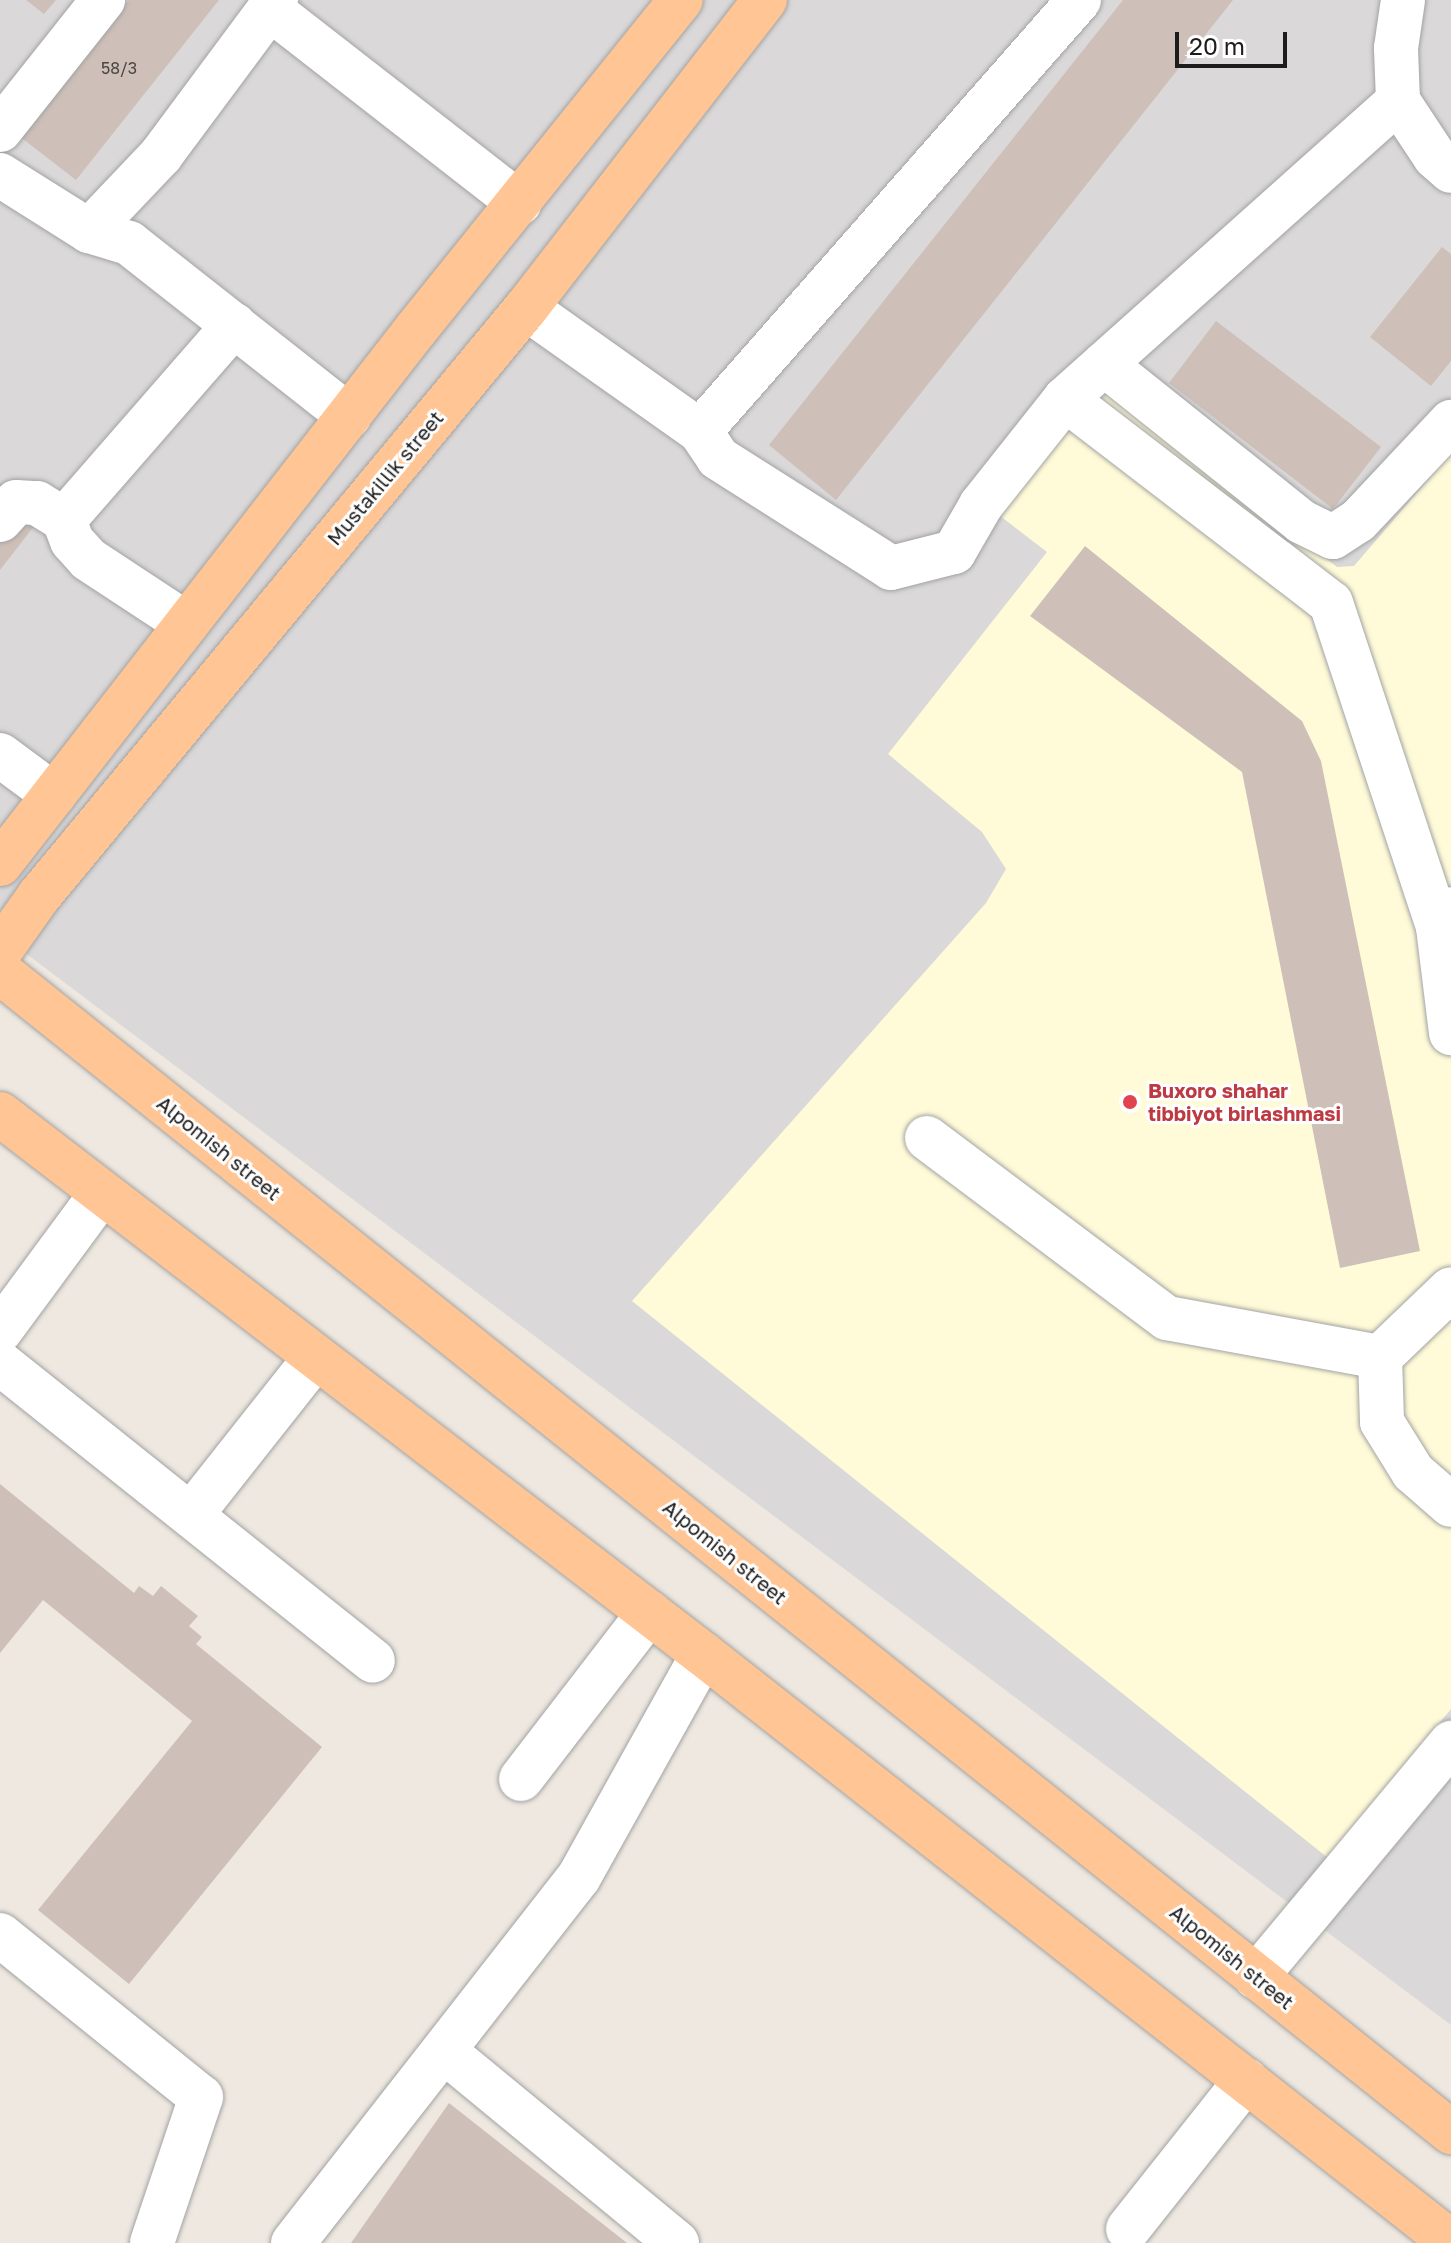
<!DOCTYPE html>
<html>
<head>
<meta charset="utf-8">
<style>
	body { margin:0 }
	#map { position:relative; width:1451px; height:2243px; overflow:hidden; background:#eee8e0; font-family:"Golos Text",sans-serif }
	div>[style] { position:absolute }
	.residential>* { inset:0; background:#dad8d9 }
	.education>* { inset:0; background:#fffbd8 }
	.building>* { inset:0; background:#cec0b9 }
	.roads { filter:drop-shadow(0 0 2px #a3a3a3) drop-shadow(0 0 2px #a3a3a3) }
	.minor>* { height:44px; margin:-22px; padding:0 22px; transform-origin:22px; border-radius:22px; background:#fff }
	.major>* { height:44px; margin:-22px; padding:0 22px; transform-origin:22px; border-radius:22px; background:#ffc594 }
	.dots>* { width:22px; height:22px; translate:-50% -50%; box-sizing:border-box; border:4px solid #fff; border-radius:50% }
	span { translate:-50% -50%; white-space:nowrap; text-align:center; line-height:1.15; -webkit-text-stroke:6px #fff; paint-order:stroke }
	.number-label { font-size:16px; color:#484543 }
	.number-label span { -webkit-text-stroke-width:0 }
	.street-label { font-size:20px; color:#1c1c1c }
	.health-label { font-size:20px; color:#be3a42; font-weight:700 }
	.left { translate:0 -50%; text-align:left }
	.scale { position:absolute; left:1175px; top:32px; width:112px; height:36px; box-sizing:border-box; border:4px solid #1c1c1c; border-top:0; padding-left:10px; font-size:24px; line-height:28px; white-space:nowrap; color:#1c1c1c; -webkit-text-stroke:6px #fff; paint-order:stroke }
</style>
</head>
<body>
<div id="map">
	<div class="residential">
		<div style="clip-path:polygon(0 0,1451px 0,1451px 2025px,0 934px)"></div>
	</div>
	<div class="education">
		<div style="clip-path:polygon(1095px 382px,1337px 567px,1354px 566px,1451px 453px,1451px 1709px,1328px 1858px,632px 1301px,986px 903px,1006px 869px,982px 832px,888px 754px,1047px 552px,995px 512px)"></div>
	</div>
	<div class="building">
		<div style="clip-path:polygon(26px 0,56px 0,44px 14px)"></div>
		<div style="clip-path:polygon(129px 0,219px 0,76px 180px,19px 136px)"></div>
		<div style="clip-path:polygon(1123px 0,1233px 0,836px 500px,769px 445px)"></div>
		<div style="clip-path:polygon(1442px 247px,1451px 254px,1451px 361px,1431px 386px,1370px 337px)"></div>
		<div style="clip-path:polygon(1216px 321px,1381px 447px,1333px 509px,1169px 383px)"></div>
		<div style="clip-path:polygon(0 483px,42px 516px,0 570px)"></div>
		<div style="clip-path:polygon(1085px 546px,1302px 721px,1321px 761px,1420px 1251px,1340px 1268px,1242px 772px,1030px 616px)"></div>
		<div style="clip-path:polygon(0 1484px,134px 1593px,139px 1586px,153px 1596px,161px 1586px,198px 1616px,189px 1626px,202px 1637px,196px 1644px,322px 1747px,129px 1984px,38px 1910px,192px 1721px,43px 1600px,0 1653px)"></div>
		<div style="clip-path:polygon(449px 2103px,627px 2243px,351px 2243px)"></div>
	</div>
	<div class="roads">
		<div class="minor">
			<div style="left:270px;top:9px;width:316px;rotate:37.9deg"></div>
			<div style="left:1398px;top:101px;width:67px;rotate:56.5deg"></div>
			<div style="left:1435px;top:157px;width:21px;rotate:41deg"></div>
			<div style="left:0;top:130px;width:166px;rotate:-51.6deg"></div>
			<div style="left:0;top:175px;width:105px;rotate:32.2deg"></div>
			<div style="left:89px;top:231px;width:42px;rotate:16.7deg"></div>
			<div style="left:129px;top:243px;width:280px;rotate:38.2deg"></div>
			<div style="left:89px;top:231px;width:105px;rotate:-46.5deg"></div>
			<div style="left:161px;top:155px;width:193px;rotate:-53.4deg"></div>
			<div style="left:526px;top:308px;width:213px;rotate:35.3deg"></div>
			<div style="left:700px;top:431px;width:32px;rotate:56deg"></div>
			<div style="left:718px;top:458px;width:205px;rotate:32.4deg"></div>
			<div style="left:891px;top:568px;width:65px;rotate:-14.3deg"></div>
			<div style="left:954px;top:552px;width:54px;rotate:-60.1deg"></div>
			<div style="left:981px;top:505px;width:135px;rotate:-51.6deg"></div>
			<div style="left:1065px;top:399px;width:447px;rotate:-41.8deg"></div>
			<div style="left:1398px;top:101px;width:53px;rotate:-92.2deg"></div>
			<div style="left:1396px;top:48px;width:49px;rotate:-81.7deg"></div>
			<div style="left:1104px;top:364px;width:253px;rotate:38.6deg"></div>
			<div style="left:1302px;top:522px;width:34px;rotate:26deg"></div>
			<div style="left:1333px;top:537px;width:30px;rotate:-33deg"></div>
			<div style="left:1358px;top:521px;width:136px;rotate:-46.8deg"></div>
			<div style="left:1065px;top:399px;width:335px;rotate:37.5deg"></div>
			<div style="left:1331px;top:603px;width:341px;rotate:71.7deg"></div>
			<div style="left:1438px;top:927px;width:22px;rotate:-54deg"></div>
			<div style="left:700px;top:431px;width:574px;rotate:-48.67deg"></div>
			<div style="left:0;top:520px;width:24px;rotate:-48deg"></div>
			<div style="left:16px;top:502px;width:21px;rotate:3deg"></div>
			<div style="left:37px;top:503px;width:32px;rotate:32deg"></div>
			<div style="left:64px;top:520px;width:22px;rotate:69deg"></div>
			<div style="left:72px;top:541px;width:24px;rotate:48deg"></div>
			<div style="left:88px;top:559px;width:118px;rotate:33.3deg"></div>
			<div style="left:64px;top:520px;width:259px;rotate:-48.9deg"></div>
			<div style="left:0;top:755px;width:67px;rotate:36.5deg"></div>
			<div style="left:1438px;top:927px;width:107px;rotate:83deg"></div>
			<div style="left:927px;top:1138px;width:300px;rotate:36.9deg"></div>
			<div style="left:1167px;top:1318px;width:217px;rotate:10.4deg"></div>
			<div style="left:1380px;top:1357px;width:98px;rotate:-43.8deg"></div>
			<div style="left:0;top:1331px;width:170px;rotate:-53.6deg"></div>
			<div style="left:1380px;top:1357px;width:65px;rotate:88.2deg"></div>
			<div style="left:1382px;top:1422px;width:59px;rotate:58.2deg"></div>
			<div style="left:1413px;top:1472px;width:50px;rotate:41deg"></div>
			<div style="left:0;top:1363px;width:477px;rotate:38.6deg"></div>
			<div style="left:191px;top:1515px;width:200px;rotate:-51.7deg"></div>
			<div style="left:521px;top:1779px;width:210px;rotate:-52.4deg"></div>
			<div style="left:0;top:1935px;width:258px;rotate:38.9deg"></div>
			<div style="left:201px;top:2097px;width:154px;rotate:108.6deg"></div>
			<div style="left:1256px;top:1977px;width:305px;rotate:-50.2deg"></div>
			<div style="left:444px;top:2051px;width:302px;rotate:39.5deg"></div>
			<div style="left:1128px;top:2229px;width:190px;rotate:-51.6deg"></div>
			<div style="left:293px;top:2243px;width:464px;rotate:-52deg"></div>
			<div style="left:579px;top:1877px;width:255px;rotate:-60.9deg"></div>
		</div>
		<div class="major">
			<div style="left:0;top:864px;width:679px;rotate:-52.12deg"></div>
			<div style="left:417px;top:328px;width:421px;rotate:-51.2deg"></div>
			<div style="left:0;top:951px;width:67px;rotate:-54.7deg"></div>
			<div style="left:39px;top:896px;width:763px;rotate:-50.37deg"></div>
			<div style="left:526px;top:308px;width:390px;rotate:-52.2deg"></div>
			<div style="left:0;top:972px;width:1858px;rotate:38.64deg"></div>
			<div style="left:0;top:1114px;width:886px;rotate:37.53deg"></div>
			<div style="left:703px;top:1654px;width:951px;rotate:38.17deg"></div>
		</div>
	</div>
	<div class="dots">
		<div style="left:1130px;top:1102px;background:#e0444e"></div>
	</div>
	<div class="number-label">
		<span style="left:119px;top:68px">58/3</span>
	</div>
	<div class="street-label">
		<span style="left:385px;top:478px;rotate:-50deg">Mustakillik street</span>
		<span style="left:219px;top:1148px;rotate:39deg">Alpomish street</span>
		<span style="left:725px;top:1552px;rotate:39deg">Alpomish street</span>
		<span style="left:1232px;top:1957px;rotate:39deg">Alpomish street</span>
	</div>
	<div class="health-label">
		<span class="left" style="left:1148px;top:1102px">Buxoro shahar<br>tibbiyot birlashmasi</span>
	</div>
	<div class="scale">20 m</div>
</div>
</body>
</html>
